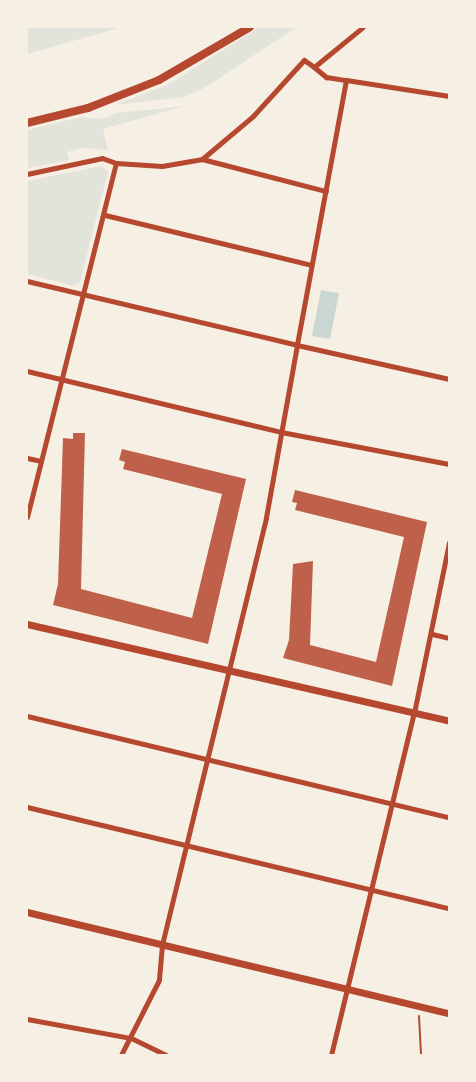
<!DOCTYPE html>
<html>
<head>
<meta charset="utf-8">
<style>
	body { margin:0 }
	#map { position:relative; width:476px; height:1082px; overflow:hidden; background:#f6efe4; font-family:"Noto Sans",sans-serif }
	div>[style] { position:absolute }
	.green>* { inset:0; background:#e2e4dc }
	.water>* { inset:0; background:#c9d6d2 }
	.building>* { inset:0; background:#bf614a }
	.path>* { height:2px; margin:-1px; padding:0 1px; transform-origin:1px; border-radius:1px; background:#b5482f }
	.minor>* { height:5px; margin:-2.5px; padding:0 2.5px; transform-origin:2.5px; border-radius:2.5px; background:#b5482f }
	.tertiary>* { height:7px; margin:-3.5px; padding:0 3.5px; transform-origin:3.5px; border-radius:3.5px; background:#b5482f }
	.secondary>* { height:8px; margin:-4px; padding:0 4px; transform-origin:4px; border-radius:4px; background:#b5482f }
	span { translate:-50% -50%; white-space:nowrap; text-align:center; line-height:1.15; -webkit-text-stroke:6px #f6efe4; paint-order:stroke }
	.frame { position:absolute; inset:0; border:28px solid #f6efe4; pointer-events:none }
</style>
</head>
<body>
<div id="map">
	<div class="green">
		<div style="clip-path:polygon(27px 27px,122px 27px,27px 54px)"></div>
		<div style="clip-path:polygon(260px 27px,297px 27px,204px 88px,183px 97px,114px 105px,167px 85px)"></div>
		<div style="clip-path:polygon(185px 106px,103px 129px,108px 150px,82px 148px,67px 152px,69px 160px,27px 168px,27px 130px,81px 117px,102px 119px,117px 113px)"></div>
		<div style="clip-path:polygon(102px 166px,108px 172px,80px 282px,74px 286px,27px 274px,27px 181px)"></div>
	</div>
	<div class="water">
		<div style="clip-path:polygon(321px 290px,339px 293px,330px 339px,312px 336px)"></div>
	</div>
	<div class="building">
		<div style="clip-path:polygon(73px 433px,85px 433px,81px 589px,192px 618px,222px 494px,123px 469px,125px 462px,119px 460px,122px 449px,246px 479px,208px 644px,53px 605px,58px 584px,63px 438px,73px 439px)"></div>
		<div style="clip-path:polygon(295px 490px,427px 522px,392px 686px,283px 658px,289px 640px,293px 564px,313px 561px,310px 645px,376px 662px,404px 537px,295px 510px,297px 503px,292px 502px)"></div>
	</div>
	<div class="path">
		<div style="left:419px;top:1016px;width:39px;rotate:87deg"></div>
	</div>
	<div class="minor">
		<div style="left:314px;top:67px;width:16px;rotate:40deg"></div>
		<div style="left:326px;top:77px;width:20px;rotate:9deg"></div>
		<div style="left:449px;top:96px;width:104px;rotate:-171.2deg"></div>
		<div style="left:346px;top:80px;width:269px;rotate:100.5deg"></div>
		<div style="left:297px;top:345px;width:156px;rotate:12.6deg"></div>
		<div style="left:202px;top:159px;width:67px;rotate:-40.1deg"></div>
		<div style="left:253px;top:116px;width:76px;rotate:-47.7deg"></div>
		<div style="left:304px;top:60px;width:12px;rotate:35deg"></div>
		<div style="left:314px;top:67px;width:63px;rotate:-39.2deg"></div>
		<div style="left:27px;top:174px;width:77px;rotate:-12deg"></div>
		<div style="left:102px;top:158px;width:15px;rotate:20deg"></div>
		<div style="left:116px;top:163px;width:46px;rotate:3.7deg"></div>
		<div style="left:162px;top:166px;width:41px;rotate:-9.9deg"></div>
		<div style="left:202px;top:159px;width:128px;rotate:14.5deg"></div>
		<div style="left:105px;top:215px;width:212px;rotate:13.6deg"></div>
		<div style="left:27px;top:281px;width:277px;rotate:13.3deg"></div>
		<div style="left:297px;top:345px;width:176px;rotate:100.2deg"></div>
		<div style="left:266px;top:518px;width:439px;rotate:103.7deg"></div>
		<div style="left:162px;top:945px;width:35px;rotate:95deg"></div>
		<div style="left:159px;top:980px;width:84px;rotate:116.9deg"></div>
		<div style="left:27px;top:371px;width:261px;rotate:13.5deg"></div>
		<div style="left:281px;top:432px;width:171px;rotate:10.8deg"></div>
		<div style="left:27px;top:458px;width:14px;rotate:12deg"></div>
		<div style="left:27px;top:517px;width:365px;rotate:-75.9deg"></div>
		<div style="left:432px;top:634px;width:17px;rotate:13deg"></div>
		<div style="left:27px;top:716px;width:434px;rotate:13.5deg"></div>
		<div style="left:27px;top:807px;width:434px;rotate:13.5deg"></div>
		<div style="left:27px;top:1019px;width:106px;rotate:10.4deg"></div>
		<div style="left:131px;top:1038px;width:39px;rotate:26deg"></div>
		<div style="left:331px;top:1055px;width:352px;rotate:-76.4deg"></div>
		<div style="left:414px;top:713px;width:174px;rotate:-78.4deg"></div>
	</div>
	<div class="tertiary">
		<div style="left:27px;top:624px;width:433px;rotate:12.9deg"></div>
		<div style="left:27px;top:912px;width:434px;rotate:13.5deg"></div>
	</div>
	<div class="secondary">
		<div style="left:27px;top:123px;width:63px;rotate:-13.8deg"></div>
		<div style="left:88px;top:108px;width:76px;rotate:-21.5deg"></div>
		<div style="left:159px;top:80px;width:105px;rotate:-30.2deg"></div>
	</div>
	<div class="frame"></div>
</div>
</body>
</html>
